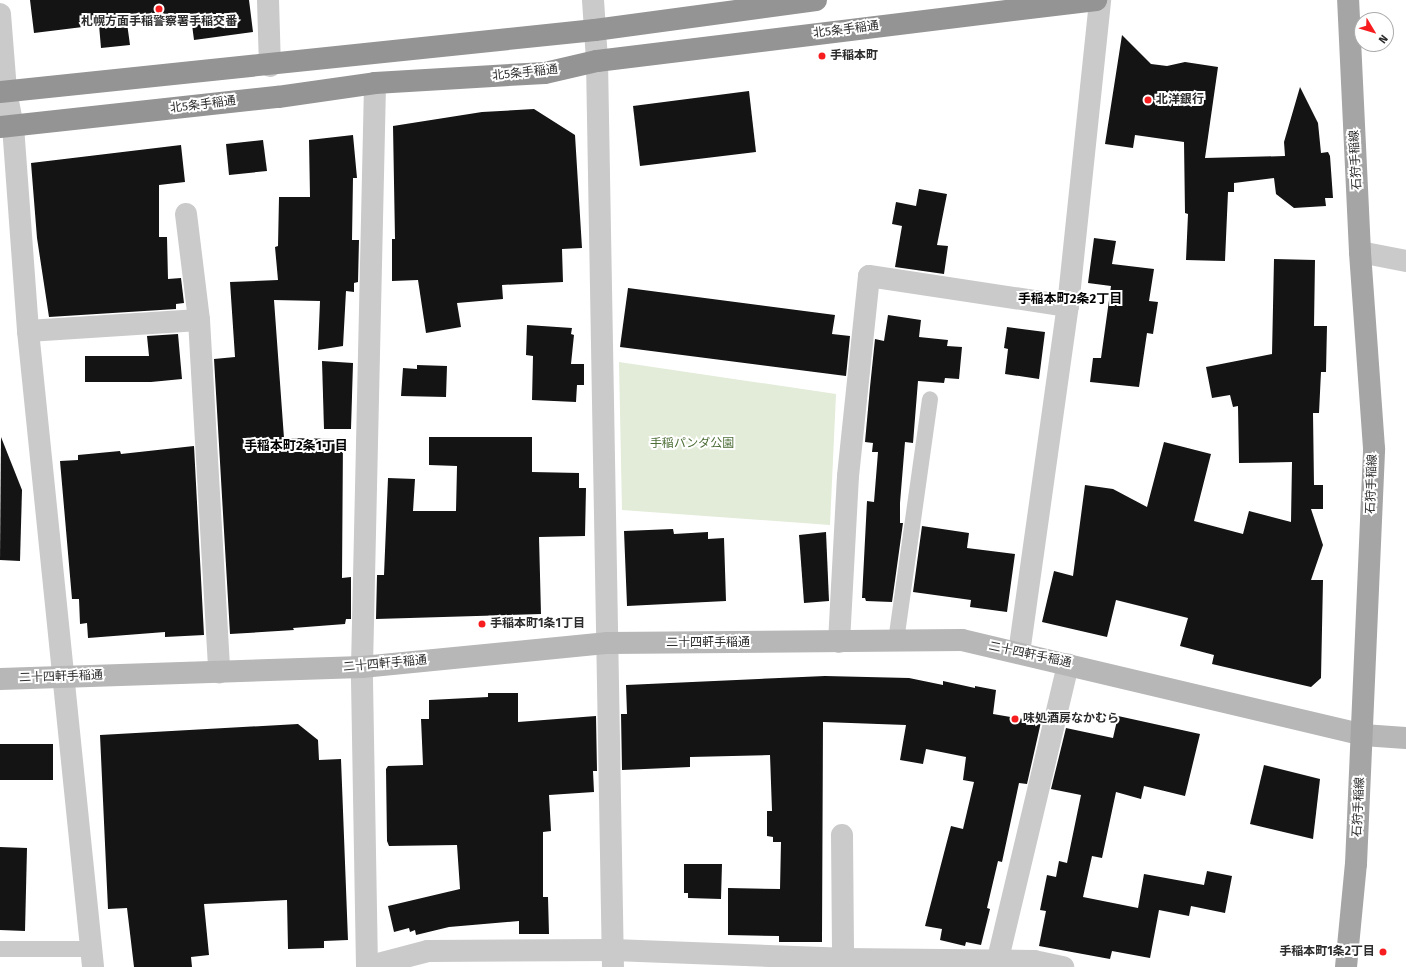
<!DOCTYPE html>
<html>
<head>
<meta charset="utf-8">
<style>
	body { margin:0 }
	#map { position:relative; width:1406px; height:967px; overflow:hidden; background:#fff; font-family:"Fira Sans","Noto Sans JP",sans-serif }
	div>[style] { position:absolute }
	.green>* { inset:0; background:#e2ecd8 }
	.building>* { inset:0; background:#141414 }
	.lane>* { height:16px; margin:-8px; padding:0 8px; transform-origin:8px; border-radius:8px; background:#cacaca }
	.street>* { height:22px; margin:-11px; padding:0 11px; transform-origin:11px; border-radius:11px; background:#cacaca }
	.secondary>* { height:22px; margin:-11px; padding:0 11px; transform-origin:11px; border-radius:11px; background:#b7b7b7 }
	.primary>* { height:22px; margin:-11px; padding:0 11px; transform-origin:11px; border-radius:11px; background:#a5a5a5 }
	.highway>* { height:22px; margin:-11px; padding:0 11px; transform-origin:11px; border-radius:11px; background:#949494 }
	.dots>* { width:11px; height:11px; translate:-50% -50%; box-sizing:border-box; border:2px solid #fff; border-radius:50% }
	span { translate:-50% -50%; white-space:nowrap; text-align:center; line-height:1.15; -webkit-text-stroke:4px #fff; paint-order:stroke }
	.poi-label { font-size:12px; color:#2d2d2d; font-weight:700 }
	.left { translate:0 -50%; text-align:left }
	.right { translate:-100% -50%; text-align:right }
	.street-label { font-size:12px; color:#2d2d2d }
	.park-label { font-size:12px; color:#4c6d36 }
	.neighbourhood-label { font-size:13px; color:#000; font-weight:700 }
	.north { position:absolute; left:1354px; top:12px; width:40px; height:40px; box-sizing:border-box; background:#fff; border:1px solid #ababab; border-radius:50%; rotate:128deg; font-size:11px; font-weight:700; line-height:16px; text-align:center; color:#2d2d2d }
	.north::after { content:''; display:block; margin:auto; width:14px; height:18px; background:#f71c1e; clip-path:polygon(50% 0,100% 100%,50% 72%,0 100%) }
</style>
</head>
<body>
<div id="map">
	<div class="green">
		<div style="clip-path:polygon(619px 362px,836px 394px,830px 525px,622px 510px)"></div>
	</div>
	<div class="building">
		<div style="clip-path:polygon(30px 0,249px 0,253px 32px,194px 40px,191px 17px,127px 23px,130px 45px,101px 48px,99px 25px,34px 33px)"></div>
		<div style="clip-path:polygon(1122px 35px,1151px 64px,1167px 66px,1185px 62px,1218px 67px,1205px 158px,1285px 156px,1284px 142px,1300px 87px,1318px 123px,1321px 153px,1328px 152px,1330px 156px,1333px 198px,1325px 198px,1326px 206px,1294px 208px,1276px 194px,1274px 178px,1234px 183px,1234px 192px,1228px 192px,1225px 261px,1186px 260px,1188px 214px,1185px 213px,1184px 142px,1135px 135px,1133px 148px,1105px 144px)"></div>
		<div style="clip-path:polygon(749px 91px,756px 152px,640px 166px,633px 106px)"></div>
		<div style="clip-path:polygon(534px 109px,575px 135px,582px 248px,562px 249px,563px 282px,502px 285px,503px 299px,457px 303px,461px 327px,426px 333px,418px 280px,392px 281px,392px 239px,395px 239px,393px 126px,482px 112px)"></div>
		<div style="clip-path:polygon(353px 135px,357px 178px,353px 178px,352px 240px,359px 240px,358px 282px,354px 283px,354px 292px,346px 291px,343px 346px,318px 350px,320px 301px,274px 300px,284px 438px,343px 439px,342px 578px,351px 577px,351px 619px,346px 619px,345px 624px,293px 628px,294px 630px,230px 634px,214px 359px,235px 357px,230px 282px,278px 280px,275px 247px,278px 246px,279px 197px,310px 197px,309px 140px)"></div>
		<div style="clip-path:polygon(263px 140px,267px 171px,229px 175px,226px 144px)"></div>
		<div style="clip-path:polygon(181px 145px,185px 182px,159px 185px,159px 237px,167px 237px,168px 279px,181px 278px,184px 303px,176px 304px,176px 309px,49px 317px,37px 238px,31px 163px)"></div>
		<div style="clip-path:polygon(919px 189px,947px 194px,937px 245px,948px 246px,944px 274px,895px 267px,902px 226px,892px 224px,896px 202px,916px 206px)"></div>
		<div style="clip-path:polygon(1094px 238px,1116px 241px,1112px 264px,1154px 269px,1149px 301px,1158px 302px,1153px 334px,1147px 333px,1139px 387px,1090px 382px,1093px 358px,1101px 358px,1111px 286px,1088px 283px)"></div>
		<div style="clip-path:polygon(1274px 259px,1315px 260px,1314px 326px,1327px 326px,1326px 372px,1321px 372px,1319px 413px,1313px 413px,1314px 485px,1323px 485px,1323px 509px,1311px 509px,1323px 545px,1311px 580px,1323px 580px,1321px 678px,1311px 687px,1212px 664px,1214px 655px,1180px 646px,1188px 618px,1116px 600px,1107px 637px,1042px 622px,1054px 571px,1073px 576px,1085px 485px,1113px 489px,1147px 507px,1164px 442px,1211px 454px,1194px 521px,1243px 534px,1249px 511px,1291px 522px,1292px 462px,1239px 463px,1238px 406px,1233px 407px,1230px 395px,1212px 398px,1206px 367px,1272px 354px)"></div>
		<div style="clip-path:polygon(628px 288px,835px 315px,832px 334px,850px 336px,846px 376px,620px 347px)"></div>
		<div style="clip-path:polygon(888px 315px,921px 320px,919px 337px,948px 340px,947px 346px,962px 347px,959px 379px,945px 378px,944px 383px,918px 381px,913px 443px,905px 442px,900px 503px,900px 523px,903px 523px,892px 602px,866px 601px,865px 598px,862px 598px,867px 501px,874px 502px,878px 452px,872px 452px,873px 443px,865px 442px,870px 387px,875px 339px,884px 341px)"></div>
		<div style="clip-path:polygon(527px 325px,572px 328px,571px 334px,574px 335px,571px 364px,584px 364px,584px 385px,577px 385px,576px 402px,532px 400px,533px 356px,526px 355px)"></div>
		<div style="clip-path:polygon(1007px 327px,1045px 332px,1039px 379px,1005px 374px,1008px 349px,1004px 348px)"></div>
		<div style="clip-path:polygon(178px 334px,182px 379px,151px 382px,85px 382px,85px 356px,149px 356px,147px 336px)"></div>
		<div style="clip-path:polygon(322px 361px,353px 363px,351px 429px,324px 429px)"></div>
		<div style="clip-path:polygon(417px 365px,447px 366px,446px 397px,401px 396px,403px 368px,417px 369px)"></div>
		<div style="clip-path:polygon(1px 437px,22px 490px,20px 561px,0 560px)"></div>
		<div style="clip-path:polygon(429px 437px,532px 437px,532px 472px,579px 473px,579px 488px,586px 488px,585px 536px,539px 537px,541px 614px,376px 619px,377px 575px,384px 575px,388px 478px,415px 479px,413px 511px,456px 511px,457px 466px,429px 465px)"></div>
		<div style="clip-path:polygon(194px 446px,204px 635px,165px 637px,165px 632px,88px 638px,87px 623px,80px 624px,79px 599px,72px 599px,60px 461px,78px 460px,78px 455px,120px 451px,121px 454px)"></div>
		<div style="clip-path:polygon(922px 526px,969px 533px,967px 548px,1015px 554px,1007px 612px,970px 607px,971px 600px,913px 592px)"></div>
		<div style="clip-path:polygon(673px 529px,674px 534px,708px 532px,708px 539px,724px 538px,726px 601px,627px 606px,624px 531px)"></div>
		<div style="clip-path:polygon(826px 532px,829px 601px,804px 603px,799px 535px)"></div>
		<div style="clip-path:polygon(825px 676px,909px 678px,943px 685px,943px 681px,975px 688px,975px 686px,996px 690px,993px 714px,1041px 722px,1027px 784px,1019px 783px,1002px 862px,998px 861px,987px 908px,990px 909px,981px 945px,966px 942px,965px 946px,940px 940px,942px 929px,925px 926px,951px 826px,963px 829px,974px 782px,963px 780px,966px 757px,926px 749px,923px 764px,900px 760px,906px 725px,823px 722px,822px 942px,779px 942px,779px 936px,728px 935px,728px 888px,780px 889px,781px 842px,773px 842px,773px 837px,767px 836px,767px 811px,772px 811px,770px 755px,690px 757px,690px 767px,622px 770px,621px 714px,627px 714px,626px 685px)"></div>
		<div style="clip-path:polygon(488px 693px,518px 693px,518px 722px,596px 716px,597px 771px,593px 771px,594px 792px,549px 795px,551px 831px,543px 832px,543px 897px,548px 897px,549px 934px,519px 934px,519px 921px,449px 927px,416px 935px,415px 930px,410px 932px,409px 928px,394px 932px,388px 906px,460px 889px,457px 845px,389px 846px,387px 841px,386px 769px,388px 766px,423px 765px,421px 719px,429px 719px,429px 700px,488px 697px)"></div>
		<div style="clip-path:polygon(1118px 716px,1200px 734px,1185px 796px,1144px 786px,1141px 799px,1116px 792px,1102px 858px,1092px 856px,1083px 897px,1138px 908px,1144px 874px,1204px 885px,1207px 871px,1232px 876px,1225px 913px,1191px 906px,1189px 916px,1159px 910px,1150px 958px,1112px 951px,1110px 959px,1039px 946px,1046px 911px,1040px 910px,1047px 875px,1056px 877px,1059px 861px,1067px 863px,1081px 795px,1051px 789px,1066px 728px,1113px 738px)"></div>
		<div style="clip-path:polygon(298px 724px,318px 740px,319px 760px,341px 759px,348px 940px,324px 941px,324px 948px,288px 949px,287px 900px,204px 904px,209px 955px,191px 957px,192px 967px,134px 967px,127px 908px,108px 909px,100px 735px)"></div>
		<div style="clip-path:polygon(0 744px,53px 744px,53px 780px,0 780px)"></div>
		<div style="clip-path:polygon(1264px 765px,1320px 779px,1313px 839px,1250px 824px)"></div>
		<div style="clip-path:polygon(0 847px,27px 848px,25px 931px,0 930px)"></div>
		<div style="clip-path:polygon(684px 864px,722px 864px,721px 899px,688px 898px,688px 893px,684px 893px)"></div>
	</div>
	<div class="lane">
		<div style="left:896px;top:641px;width:244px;rotate:-82deg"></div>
		<div style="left:0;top:949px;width:91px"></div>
	</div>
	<div class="street">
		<div style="left:268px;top:0;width:66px;rotate:88.3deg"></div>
		<div style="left:593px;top:0;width:61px;rotate:86.2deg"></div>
		<div style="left:597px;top:61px;width:906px;rotate:88.99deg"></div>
		<div style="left:0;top:14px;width:77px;rotate:85.5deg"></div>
		<div style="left:6px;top:91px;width:36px;rotate:79deg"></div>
		<div style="left:13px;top:126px;width:206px;rotate:85.8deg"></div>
		<div style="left:28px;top:331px;width:639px;rotate:84.16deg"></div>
		<div style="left:186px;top:214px;width:107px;rotate:83deg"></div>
		<div style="left:199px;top:320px;width:353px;rotate:86.7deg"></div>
		<div style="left:1360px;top:252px;width:47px;rotate:11.1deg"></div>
		<div style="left:28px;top:331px;width:171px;rotate:-3.7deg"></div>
		<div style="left:839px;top:642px;width:166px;rotate:-86.9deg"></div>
		<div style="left:848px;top:476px;width:201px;rotate:-84deg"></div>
		<div style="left:869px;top:276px;width:201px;rotate:8.6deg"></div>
		<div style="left:1019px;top:653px;width:350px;rotate:-82deg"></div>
		<div style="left:1068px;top:306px;width:308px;rotate:-84deg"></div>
		<div style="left:842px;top:835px;width:124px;rotate:89.5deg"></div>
		<div style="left:367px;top:967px;width:300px;rotate:-91deg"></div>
		<div style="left:362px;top:667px;width:584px;rotate:-88.72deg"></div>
		<div style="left:367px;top:967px;width:63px;rotate:-14.7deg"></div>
		<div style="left:428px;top:951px;width:185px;rotate:-0.3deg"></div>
		<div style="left:613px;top:950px;width:230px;rotate:2.2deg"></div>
		<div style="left:843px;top:959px;width:191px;rotate:0.6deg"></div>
		<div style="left:1034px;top:961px;width:30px;rotate:12deg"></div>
		<div style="left:996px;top:967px;width:311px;rotate:-76.6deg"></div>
	</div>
	<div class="secondary">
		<div style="left:0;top:679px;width:362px;rotate:-1.9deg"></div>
		<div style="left:362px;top:667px;width:247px;rotate:-5.6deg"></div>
		<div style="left:608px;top:643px;width:354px;rotate:-0.5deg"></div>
		<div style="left:962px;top:640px;width:412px;rotate:13.3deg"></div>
		<div style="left:1363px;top:735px;width:43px;rotate:4deg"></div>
	</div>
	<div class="primary">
		<div style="left:1346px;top:967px;width:103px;rotate:-84.5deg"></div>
		<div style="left:1356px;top:864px;width:416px;rotate:-87.5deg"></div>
		<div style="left:1374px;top:448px;width:196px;rotate:-94.1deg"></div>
		<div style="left:1360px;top:252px;width:252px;rotate:-92.7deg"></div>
	</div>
	<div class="highway">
		<div style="left:0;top:92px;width:598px;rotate:-5.95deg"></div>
		<div style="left:595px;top:30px;width:223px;rotate:-7.7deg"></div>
		<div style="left:0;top:127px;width:280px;rotate:-6.2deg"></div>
		<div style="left:278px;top:97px;width:98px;rotate:-8.2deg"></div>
		<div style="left:375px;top:83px;width:170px;rotate:-3.4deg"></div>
		<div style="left:545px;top:73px;width:53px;rotate:-13deg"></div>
		<div style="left:597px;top:61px;width:503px;rotate:-6.97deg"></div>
	</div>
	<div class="dots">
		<div style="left:159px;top:9px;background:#f71c1e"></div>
		<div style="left:822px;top:56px;background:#f71c1e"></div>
		<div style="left:1148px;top:100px;background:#f71c1e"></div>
		<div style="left:482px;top:624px;background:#f71c1e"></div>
		<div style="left:1015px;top:719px;background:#f71c1e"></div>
		<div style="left:1383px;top:952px;background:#f71c1e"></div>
	</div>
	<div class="poi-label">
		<span style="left:159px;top:22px">札幌方面手稲警察署手稲交番</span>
		<span class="left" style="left:830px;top:56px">手稲本町</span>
		<span class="left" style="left:1156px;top:100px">北洋銀行</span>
		<span class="left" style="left:490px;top:624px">手稲本町1条1丁目</span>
		<span class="left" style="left:1023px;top:719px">味処酒房なかむら</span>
		<span class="right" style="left:1375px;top:952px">手稲本町1条2丁目</span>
	</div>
	<div class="street-label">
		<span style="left:846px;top:30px;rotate:-7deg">北5条手稲通</span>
		<span style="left:525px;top:73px;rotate:-6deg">北5条手稲通</span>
		<span style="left:203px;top:105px;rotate:-7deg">北5条手稲通</span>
		<span style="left:1356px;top:160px;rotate:-93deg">石狩手稲線</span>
		<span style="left:1372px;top:484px;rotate:-88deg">石狩手稲線</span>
		<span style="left:708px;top:643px">二十四軒手稲通</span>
		<span style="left:1030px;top:655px;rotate:12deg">二十四軒手稲通</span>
		<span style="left:385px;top:664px;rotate:-5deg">二十四軒手稲通</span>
		<span style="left:61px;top:677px;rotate:-2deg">二十四軒手稲通</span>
		<span style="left:1359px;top:807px;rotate:-87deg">石狩手稲線</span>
	</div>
	<div class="park-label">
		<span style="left:692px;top:444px">手稲パンダ公園</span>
	</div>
	<div class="neighbourhood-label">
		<span style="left:1070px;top:299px">手稲本町2条2丁目</span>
		<span style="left:296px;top:446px">手稲本町2条1丁目</span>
	</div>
	<div class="north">N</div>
</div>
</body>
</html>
